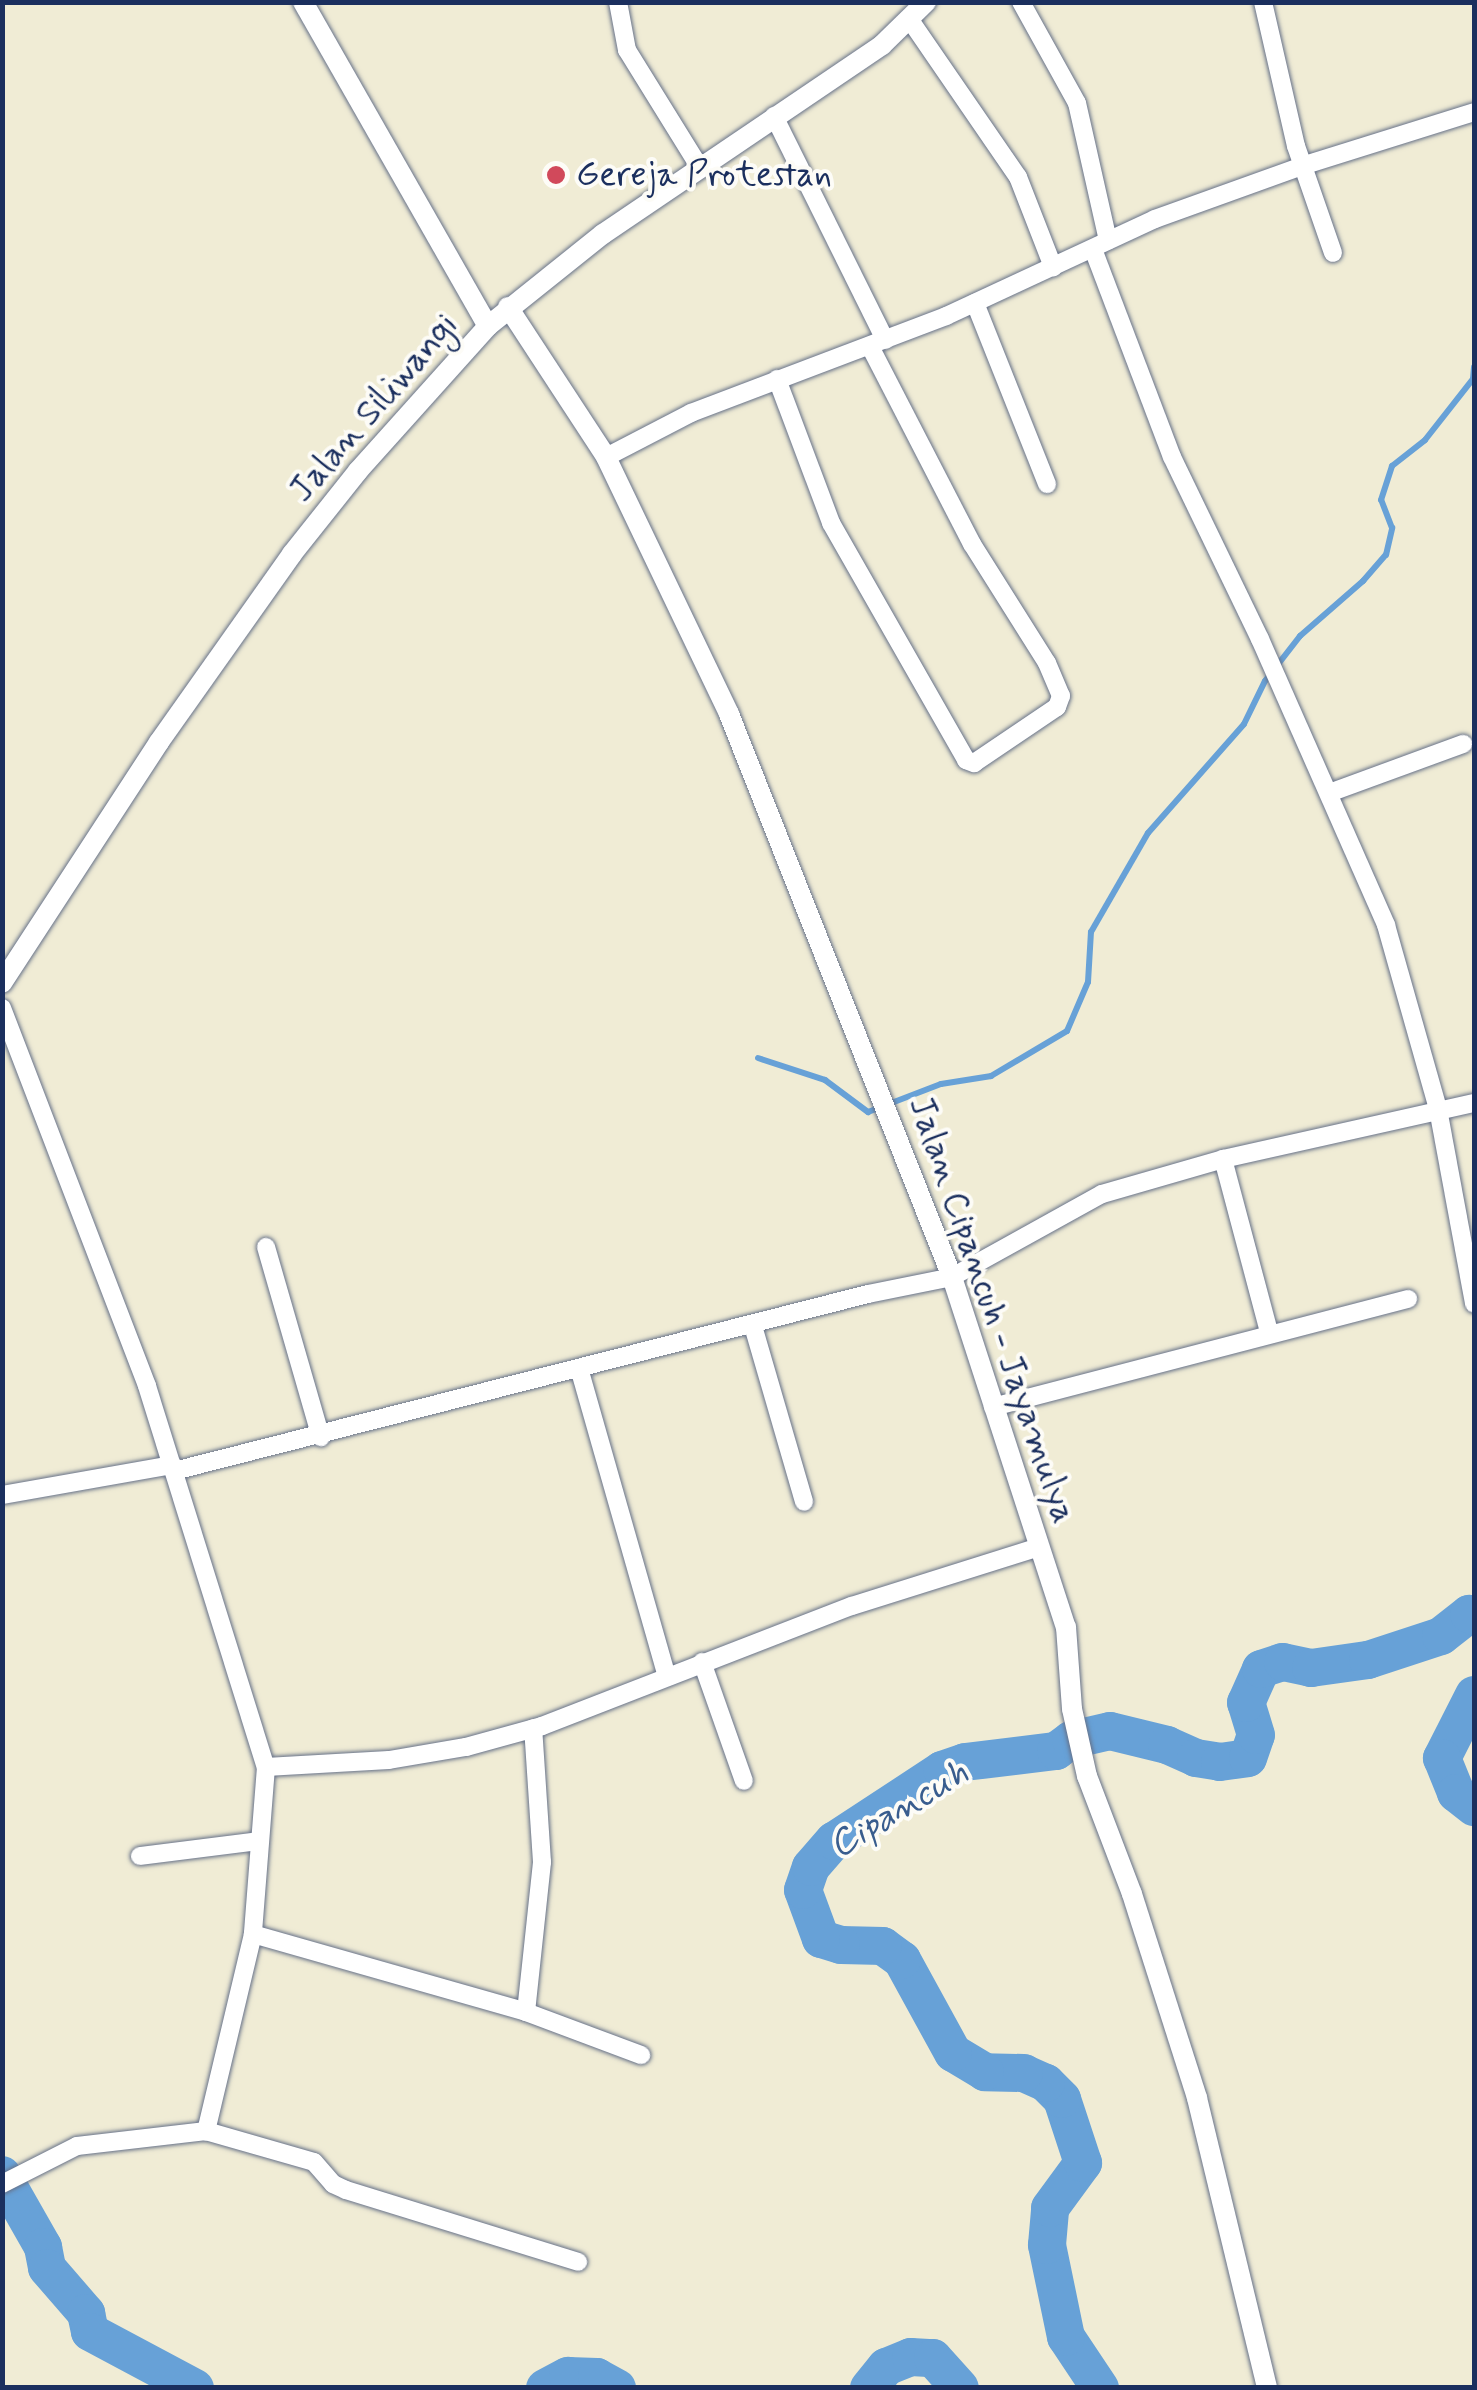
<!DOCTYPE html>
<html>
<head>
<meta charset="utf-8">
<style>
	body { margin:0 }
	#map { position:relative; width:1477px; height:2390px; overflow:hidden; background:#f0ecd5; font-family:Mynerve,sans-serif }
	div>[style] { position:absolute }
	.stream>* { height:6px; margin:-3px; padding:0 3px; transform-origin:3px; border-radius:3px; background:#67a1d7 }
	.river>* { height:38px; margin:-19px; padding:0 19px; transform-origin:19px; border-radius:19px; background:#67a1d7 }
	.roads { filter:drop-shadow(0 0 2px #667188) drop-shadow(0 0 2px #667188) }
	.minor>* { height:18px; margin:-9px; padding:0 9px; transform-origin:9px; border-radius:9px; background:#fff }
	.tertiary>* { height:20px; margin:-10px; padding:0 10px; transform-origin:10px; border-radius:10px; background:#fff }
	.dots>* { width:28px; height:28px; translate:-50% -50%; box-sizing:border-box; border:5px solid #fdfcf7; border-radius:50% }
	span { translate:-50% -50%; white-space:nowrap; text-align:center; line-height:1.15; -webkit-text-stroke:8px #fdfcf7; paint-order:stroke }
	.poi-label { font-size:35px; color:#1b2f5e }
	.left { translate:0 -50%; text-align:left }
	.street-label { font-size:35px; color:#1b2f5e }
	.water-label { font-size:38px; color:#395d8e; font-style:italic }
	.frame { position:absolute; inset:0; border:5px solid #1b2f5e; pointer-events:none }
</style>
</head>
<body>
<div id="map">
	<div class="stream">
		<div style="left:758px;top:1058px;width:71px;rotate:18.2deg"></div>
		<div style="left:825px;top:1080px;width:54px;rotate:36.7deg"></div>
		<div style="left:868px;top:1112px;width:78px;rotate:-21deg"></div>
		<div style="left:941px;top:1084px;width:51px;rotate:-9.1deg"></div>
		<div style="left:991px;top:1076px;width:88px;rotate:-30.6deg"></div>
		<div style="left:1067px;top:1031px;width:53px;rotate:-66.8deg"></div>
		<div style="left:1088px;top:982px;width:50px;rotate:-86.6deg"></div>
		<div style="left:1091px;top:932px;width:114px;rotate:-60.1deg"></div>
		<div style="left:1148px;top:833px;width:145px;rotate:-48.6deg"></div>
		<div style="left:1244px;top:724px;width:48px;rotate:-64deg"></div>
		<div style="left:1265px;top:681px;width:57px;rotate:-52.1deg"></div>
		<div style="left:1300px;top:636px;width:84px;rotate:-41.1deg"></div>
		<div style="left:1363px;top:581px;width:35px;rotate:-49deg"></div>
		<div style="left:1386px;top:555px;width:28px;rotate:-77deg"></div>
		<div style="left:1392px;top:528px;width:30px;rotate:-111deg"></div>
		<div style="left:1381px;top:500px;width:36px;rotate:-72deg"></div>
		<div style="left:1392px;top:466px;width:42px;rotate:-38.2deg"></div>
		<div style="left:1425px;top:440px;width:78px;rotate:-51.8deg"></div>
		<div style="left:1473px;top:379px;width:12px;rotate:-85deg"></div>
	</div>
	<div class="river">
		<div style="left:1474px;top:1695px;width:71px;rotate:116.9deg"></div>
		<div style="left:1442px;top:1758px;width:38px;rotate:68deg"></div>
		<div style="left:1456px;top:1793px;width:23px;rotate:38deg"></div>
		<div style="left:2px;top:2175px;width:83px;rotate:60.3deg"></div>
		<div style="left:43px;top:2247px;width:21px;rotate:79deg"></div>
		<div style="left:47px;top:2268px;width:60px;rotate:49.1deg"></div>
		<div style="left:86px;top:2313px;width:19px;rotate:78deg"></div>
		<div style="left:90px;top:2332px;width:119px;rotate:28.1deg"></div>
		<div style="left:545px;top:2388px;width:26px;rotate:-28deg"></div>
		<div style="left:568px;top:2376px;width:29px;rotate:2deg"></div>
		<div style="left:597px;top:2377px;width:23px;rotate:29deg"></div>
		<div style="left:869px;top:2388px;width:27px;rotate:-51deg"></div>
		<div style="left:886px;top:2367px;width:27px;rotate:-22deg"></div>
		<div style="left:911px;top:2357px;width:22px;rotate:3deg"></div>
		<div style="left:933px;top:2358px;width:40px;rotate:48deg"></div>
		<div style="left:1100px;top:2388px;width:61px;rotate:-123.7deg"></div>
		<div style="left:1066px;top:2337px;width:94px;rotate:-101.7deg"></div>
		<div style="left:1047px;top:2245px;width:37px;rotate:-85deg"></div>
		<div style="left:1050px;top:2208px;width:56px;rotate:-53.7deg"></div>
		<div style="left:1083px;top:2163px;width:67px;rotate:-108.2deg"></div>
		<div style="left:1062px;top:2099px;width:23px;rotate:-135deg"></div>
		<div style="left:1046px;top:2083px;width:24px;rotate:-156deg"></div>
		<div style="left:1024px;top:2073px;width:39px;rotate:-179deg"></div>
		<div style="left:985px;top:2072px;width:37px;rotate:-149deg"></div>
		<div style="left:953px;top:2053px;width:106px;rotate:-118.7deg"></div>
		<div style="left:902px;top:1960px;width:24px;rotate:-144deg"></div>
		<div style="left:883px;top:1946px;width:42px;rotate:-178.6deg"></div>
		<div style="left:841px;top:1945px;width:21px;rotate:-163deg"></div>
		<div style="left:821px;top:1939px;width:52px;rotate:-110.2deg"></div>
		<div style="left:803px;top:1890px;width:24px;rotate:-71deg"></div>
		<div style="left:811px;top:1867px;width:35px;rotate:-49deg"></div>
		<div style="left:834px;top:1841px;width:129px;rotate:-33.3deg"></div>
		<div style="left:942px;top:1770px;width:24px;rotate:-19deg"></div>
		<div style="left:965px;top:1762px;width:92px;rotate:-6.9deg"></div>
		<div style="left:1056px;top:1751px;width:19px;rotate:-36deg"></div>
		<div style="left:1071px;top:1740px;width:40px;rotate:-13deg"></div>
		<div style="left:1110px;top:1731px;width:59px;rotate:13.8deg"></div>
		<div style="left:1167px;top:1745px;width:32px;rotate:24deg"></div>
		<div style="left:1196px;top:1758px;width:24px;rotate:9deg"></div>
		<div style="left:1220px;top:1762px;width:28px;rotate:-8deg"></div>
		<div style="left:1248px;top:1758px;width:24px;rotate:-71deg"></div>
		<div style="left:1256px;top:1735px;width:34px;rotate:-107deg"></div>
		<div style="left:1246px;top:1703px;width:37px;rotate:-66deg"></div>
		<div style="left:1261px;top:1669px;width:23px;rotate:-18deg"></div>
		<div style="left:1283px;top:1662px;width:29px;rotate:12deg"></div>
		<div style="left:1311px;top:1668px;width:58px;rotate:-8deg"></div>
		<div style="left:1368px;top:1660px;width:77px;rotate:-18.2deg"></div>
		<div style="left:1441px;top:1636px;width:36px;rotate:-38deg"></div>
		<div style="left:1469px;top:1614px;width:5px;rotate:22deg"></div>
	</div>
	<div class="roads">
		<div class="minor">
			<div style="left:618px;top:2px;width:49px;rotate:79.4deg"></div>
			<div style="left:627px;top:50px;width:137px;rotate:58.2deg"></div>
			<div style="left:1021px;top:2px;width:115px;rotate:61deg"></div>
			<div style="left:1077px;top:103px;width:141px;rotate:77.3deg"></div>
			<div style="left:1263px;top:2px;width:148px;rotate:77.1deg"></div>
			<div style="left:1296px;top:146px;width:113px;rotate:70.9deg"></div>
			<div style="left:910px;top:20px;width:191px;rotate:55.5deg"></div>
			<div style="left:1018px;top:177px;width:97px;rotate:68.7deg"></div>
			<div style="left:774px;top:116px;width:250px;rotate:63.6deg"></div>
			<div style="left:1093px;top:249px;width:222px;rotate:69.2deg"></div>
			<div style="left:1172px;top:457px;width:202px;rotate:64.2deg"></div>
			<div style="left:1260px;top:639px;width:313px;rotate:66.2deg"></div>
			<div style="left:1386px;top:925px;width:191px;rotate:74.2deg"></div>
			<div style="left:1438px;top:1109px;width:198px;rotate:79.5deg"></div>
			<div style="left:975px;top:303px;width:195px;rotate:68.3deg"></div>
			<div style="left:777px;top:379px;width:154px;rotate:69.4deg"></div>
			<div style="left:831px;top:523px;width:273px;rotate:60.3deg"></div>
			<div style="left:966px;top:760px;width:9px;rotate:21deg"></div>
			<div style="left:974px;top:763px;width:100px;rotate:-34deg"></div>
			<div style="left:1057px;top:707px;width:12px;rotate:-70deg"></div>
			<div style="left:1061px;top:696px;width:36px;rotate:-113deg"></div>
			<div style="left:1047px;top:663px;width:141px;rotate:-122.2deg"></div>
			<div style="left:972px;top:544px;width:223px;rotate:-117.3deg"></div>
			<div style="left:606px;top:457px;width:96px;rotate:-27.4deg"></div>
			<div style="left:691px;top:413px;width:273px;rotate:-20.8deg"></div>
			<div style="left:946px;top:316px;width:230px;rotate:-24.9deg"></div>
			<div style="left:1155px;top:219px;width:156px;rotate:-19.8deg"></div>
			<div style="left:1302px;top:166px;width:180px;rotate:-17.4deg"></div>
			<div style="left:1329px;top:793px;width:143px;rotate:-20.1deg"></div>
			<div style="left:2px;top:1008px;width:405px;rotate:69deg"></div>
			<div style="left:147px;top:1386px;width:399px;rotate:72.7deg"></div>
			<div style="left:266px;top:1767px;width:168px;rotate:94.5deg"></div>
			<div style="left:253px;top:1934px;width:203px;rotate:103.4deg"></div>
			<div style="left:1223px;top:1159px;width:179px;rotate:75.1deg"></div>
			<div style="left:266px;top:1247px;width:198px;rotate:73.9deg"></div>
			<div style="left:753px;top:1326px;width:183px;rotate:73.8deg"></div>
			<div style="left:579px;top:1368px;width:321px;rotate:74.1deg"></div>
			<div style="left:993px;top:1407px;width:429px;rotate:-14.6deg"></div>
			<div style="left:174px;top:1471px;width:716px;rotate:-14.31deg"></div>
			<div style="left:868px;top:1294px;width:86px;rotate:-11.4deg"></div>
			<div style="left:952px;top:1277px;width:171px;rotate:-29deg"></div>
			<div style="left:1102px;top:1194px;width:126px;rotate:-16.1deg"></div>
			<div style="left:1223px;top:1159px;width:257px;rotate:-12.6deg"></div>
			<div style="left:2px;top:1495px;width:173px;rotate:-10deg"></div>
			<div style="left:702px;top:1662px;width:126px;rotate:70.6deg"></div>
			<div style="left:266px;top:1767px;width:123px;rotate:-3.3deg"></div>
			<div style="left:389px;top:1760px;width:78px;rotate:-9.6deg"></div>
			<div style="left:466px;top:1747px;width:79px;rotate:-15.4deg"></div>
			<div style="left:542px;top:1726px;width:332px;rotate:-21.2deg"></div>
			<div style="left:852px;top:1606px;width:196px;rotate:-17.5deg"></div>
			<div style="left:140px;top:1856px;width:120px;rotate:-7.2deg"></div>
			<div style="left:253px;top:1934px;width:284px;rotate:15.9deg"></div>
			<div style="left:526px;top:2012px;width:123px;rotate:20.5deg"></div>
			<div style="left:526px;top:2012px;width:151px;rotate:-83.9deg"></div>
			<div style="left:542px;top:1862px;width:134px;rotate:-93.8deg"></div>
			<div style="left:2px;top:2184px;width:84px;rotate:-26.9deg"></div>
			<div style="left:77px;top:2146px;width:130px;rotate:-6.6deg"></div>
			<div style="left:206px;top:2131px;width:112px;rotate:16deg"></div>
			<div style="left:314px;top:2162px;width:29px;rotate:49deg"></div>
			<div style="left:333px;top:2184px;width:14px;rotate:25deg"></div>
			<div style="left:346px;top:2190px;width:243px;rotate:17.2deg"></div>
		</div>
		<div class="tertiary">
			<div style="left:303px;top:2px;width:373px;rotate:60.3deg"></div>
			<div style="left:508px;top:307px;width:179px;rotate:56.8deg"></div>
			<div style="left:606px;top:457px;width:285px;rotate:64.4deg"></div>
			<div style="left:729px;top:714px;width:606px;rotate:68.39deg"></div>
			<div style="left:952px;top:1277px;width:368px;rotate:72deg"></div>
			<div style="left:1066px;top:1627px;width:82px;rotate:85.8deg"></div>
			<div style="left:1072px;top:1709px;width:69px;rotate:77.4deg"></div>
			<div style="left:1087px;top:1776px;width:126px;rotate:69.1deg"></div>
			<div style="left:1132px;top:1894px;width:214px;rotate:72.3deg"></div>
			<div style="left:1197px;top:2098px;width:298px;rotate:76.4deg"></div>
			<div style="left:2px;top:983px;width:288px;rotate:-56.9deg"></div>
			<div style="left:159px;top:742px;width:230px;rotate:-54.7deg"></div>
			<div style="left:292px;top:554px;width:106px;rotate:-51.5deg"></div>
			<div style="left:358px;top:471px;width:195px;rotate:-48.1deg"></div>
			<div style="left:488px;top:326px;width:147px;rotate:-38.7deg"></div>
			<div style="left:603px;top:234px;width:337px;rotate:-34.1deg"></div>
			<div style="left:882px;top:45px;width:62px;rotate:-44.3deg"></div>
		</div>
	</div>
	<div class="dots">
		<div style="left:556px;top:175px;background:#d1495b"></div>
	</div>
	<div class="poi-label">
		<span class="left" style="left:576px;top:175px">Gereja Protestan</span>
	</div>
	<div class="street-label">
		<span style="left:374px;top:408px;rotate:-49deg">Jalan Siliwangi</span>
		<span style="left:992px;top:1310px;rotate:71deg">Jalan Cipancuh - Jayamulya</span>
	</div>
	<div class="water-label">
		<span style="left:899px;top:1810px;rotate:-31deg">Cipancuh</span>
	</div>
	<div class="frame"></div>
</div>
</body>
</html>
